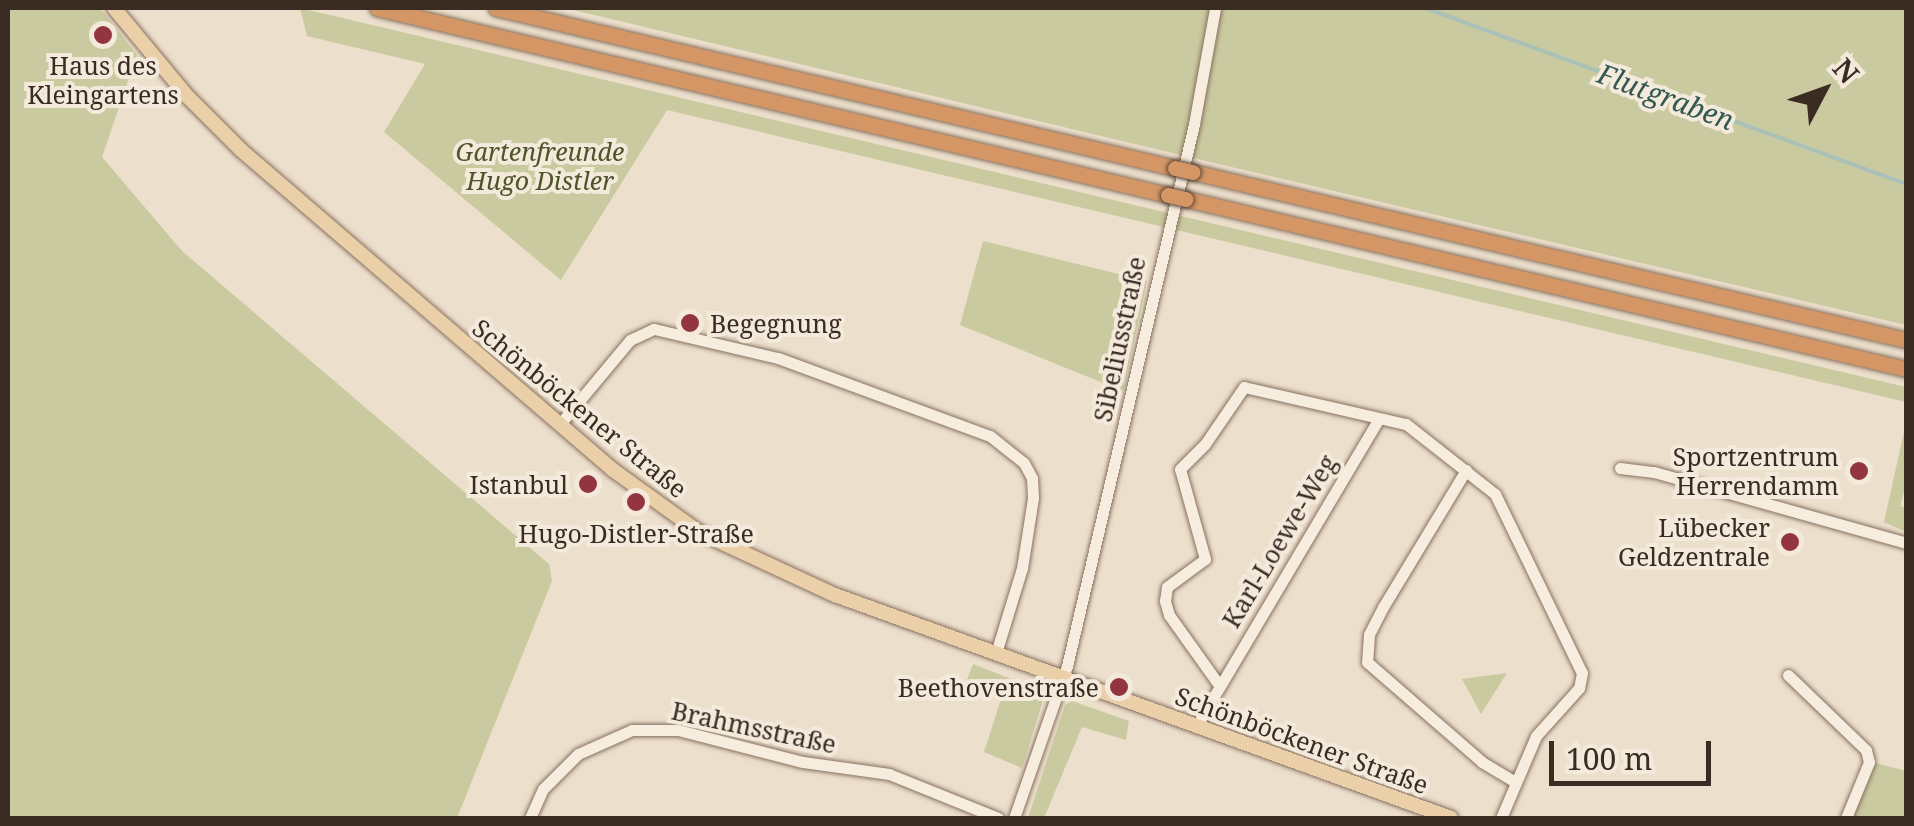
<!DOCTYPE html>
<html>
<head>
<meta charset="utf-8">
<style>
	body { margin:0 }
	#map { position:relative; width:1914px; height:826px; overflow:hidden; background:#ecdfcc; font-family:"Noto Serif",serif }
	div>[style] { position:absolute }
	.green>* { inset:0; background:#cacaa0 }
	.stream>* { height:4px; margin:-2px; padding:0 2px; transform-origin:2px; border-radius:2px; background:#abc1b8 }
	.roads { filter:drop-shadow(0 0 2px #887160) drop-shadow(0 0 2px #887160) }
	.minor>* { height:11px; margin:-5.5px; padding:0 5.5px; transform-origin:5.5px; border-radius:5.5px; background:#f7eddf }
	.major>* { height:14px; margin:-7px; padding:0 7px; transform-origin:7px; border-radius:7px; background:#ebcfa8 }
	.highway>* { height:15px; margin:-7.5px; padding:0 7.5px; transform-origin:7.5px; border-radius:7.5px; background:#d39664 }
	.bridges { filter:drop-shadow(0 0 2px #574034) drop-shadow(0 0 2px #574034) }
	.highway-bridge>* { height:15px; margin:-7.5px; padding:0 7.5px; transform-origin:7.5px; border-radius:7.5px; background:#d39664 }
	.dots>* { width:28px; height:28px; translate:-50% -50%; box-sizing:border-box; border:5px solid #f4eadb; border-radius:50% }
	span { translate:-50% -50%; white-space:nowrap; text-align:center; line-height:1.15; -webkit-text-stroke:8px #f4eadb; paint-order:stroke }
	.poi-label { font-size:25px; color:#3a2b23 }
	.left { translate:0 -50%; text-align:left }
	.right { translate:-100% -50%; text-align:right }
	.park-label { font-size:25px; color:#4f552b; font-style:italic }
	.street-label { font-size:25px; color:#3a2b23 }
	.water-label { font-size:28px; color:#335952; font-style:italic }
	.frame { position:absolute; inset:0; border:10px solid #3a2b23; pointer-events:none }
	.north { position:absolute; left:1774px; top:40px; width:100px; height:100px; -webkit-text-stroke:8px #f4eadb; paint-order:stroke; rotate:49deg; font-size:28px; font-weight:700; line-height:40px; text-align:center; color:#3a2b23 }
	.north::after { content:''; display:block; margin:auto; width:35px; height:45px; background:#3a2b23; clip-path:polygon(50% 0,100% 100%,50% 72%,0 100%) }
	.scale { position:absolute; left:1549px; top:741px; width:162px; height:45px; box-sizing:border-box; border:5px solid #3a2b23; border-top:0; padding-left:12px; font-size:30px; line-height:35px; white-space:nowrap; color:#3a2b23; -webkit-text-stroke:8px #f4eadb; paint-order:stroke }
</style>
</head>
<body>
<div id="map">
	<div class="green">
		<div style="clip-path:polygon(8px 8px,100px 8px,137px 55px,102px 157px,182px 251px,549px 564px,552px 581px,457px 818px,8px 818px)"></div>
		<div style="clip-path:polygon(300px 8px,1906px 387px,1906px 402px,667px 110px,561px 280px,384px 132px,425px 64px,307px 36px)"></div>
		<div style="clip-path:polygon(565px 8px,1906px 8px,1906px 325px,1210px 162px)"></div>
		<div style="clip-path:polygon(983px 241px,1147px 281px,1123px 391px,960px 325px)"></div>
		<div style="clip-path:polygon(1906px 423px,1906px 485px,1900px 506px,1906px 508px,1906px 532px,1884px 522px)"></div>
		<div style="clip-path:polygon(973px 664px,1039px 690px,1043px 700px,1022px 768px,984px 752px,1001px 699px,967px 680px)"></div>
		<div style="clip-path:polygon(1507px 673px,1481px 714px,1462px 679px)"></div>
		<div style="clip-path:polygon(1072px 701px,1129px 721px,1126px 740px,1082px 727px,1044px 818px,1028px 818px,1065px 705px)"></div>
		<div style="clip-path:polygon(1876px 763px,1906px 771px,1904px 818px,1852px 818px)"></div>
	</div>
	<div class="stream">
		<div style="left:1425px;top:8px;width:512px;rotate:20.1deg"></div>
	</div>
	<div class="roads">
		<div class="minor">
			<div style="left:560px;top:424px;width:109px;rotate:-50.2deg"></div>
			<div style="left:630px;top:340px;width:26px;rotate:-25deg"></div>
			<div style="left:654px;top:329px;width:127px;rotate:13.2deg"></div>
			<div style="left:778px;top:358px;width:226px;rotate:20.2deg"></div>
			<div style="left:990px;top:436px;width:43px;rotate:38.5deg"></div>
			<div style="left:1024px;top:463px;width:17px;rotate:62deg"></div>
			<div style="left:1032px;top:478px;width:20px;rotate:87deg"></div>
			<div style="left:1033px;top:498px;width:71px;rotate:98.9deg"></div>
			<div style="left:1022px;top:568px;width:89px;rotate:107deg"></div>
			<div style="left:1620px;top:468px;width:34px;rotate:7deg"></div>
			<div style="left:1654px;top:472px;width:262px;rotate:15.7deg"></div>
			<div style="left:1466px;top:470px;width:160px;rotate:121.2deg"></div>
			<div style="left:1383px;top:607px;width:31px;rotate:117deg"></div>
			<div style="left:1369px;top:635px;width:27px;rotate:94deg"></div>
			<div style="left:1367px;top:662px;width:152px;rotate:41deg"></div>
			<div style="left:1482px;top:762px;width:37px;rotate:31deg"></div>
			<div style="left:1788px;top:675px;width:108px;rotate:43.9deg"></div>
			<div style="left:1866px;top:750px;width:12px;rotate:76deg"></div>
			<div style="left:1869px;top:762px;width:61px;rotate:112.3deg"></div>
			<div style="left:1219px;top:685px;width:86px;rotate:-125.5deg"></div>
			<div style="left:1169px;top:615px;width:15px;rotate:-106deg"></div>
			<div style="left:1165px;top:601px;width:14px;rotate:-82deg"></div>
			<div style="left:1167px;top:587px;width:47px;rotate:-36.4deg"></div>
			<div style="left:1205px;top:559px;width:93px;rotate:-105.5deg"></div>
			<div style="left:1180px;top:469px;width:35px;rotate:-45deg"></div>
			<div style="left:1205px;top:444px;width:69px;rotate:-55.6deg"></div>
			<div style="left:1244px;top:387px;width:166px;rotate:12.9deg"></div>
			<div style="left:1406px;top:424px;width:113px;rotate:38.2deg"></div>
			<div style="left:1495px;top:494px;width:199px;rotate:64.1deg"></div>
			<div style="left:1582px;top:673px;width:15px;rotate:101deg"></div>
			<div style="left:1579px;top:688px;width:64px;rotate:131.9deg"></div>
			<div style="left:1536px;top:736px;width:89px;rotate:113.1deg"></div>
			<div style="left:1197px;top:725px;width:355px;rotate:-59.3deg"></div>
			<div style="left:530px;top:818px;width:32px;rotate:-66deg"></div>
			<div style="left:543px;top:789px;width:49px;rotate:-45deg"></div>
			<div style="left:578px;top:754px;width:59px;rotate:-24deg"></div>
			<div style="left:632px;top:730px;width:46px"></div>
			<div style="left:678px;top:730px;width:129px;rotate:14.4deg"></div>
			<div style="left:803px;top:762px;width:87px;rotate:7.9deg"></div>
			<div style="left:889px;top:774px;width:118px;rotate:22deg"></div>
			<div style="left:1014px;top:818px;width:161px;rotate:-70.8deg"></div>
			<div style="left:1067px;top:666px;width:557px;rotate:-76.81deg"></div>
			<div style="left:1194px;top:124px;width:118px;rotate:-79.7deg"></div>
		</div>
		<div class="major">
			<div style="left:114px;top:8px;width:116px;rotate:50.3deg"></div>
			<div style="left:188px;top:97px;width:75px;rotate:45deg"></div>
			<div style="left:241px;top:150px;width:491px;rotate:40.7deg"></div>
			<div style="left:613px;top:470px;width:106px;rotate:35.8deg"></div>
			<div style="left:699px;top:532px;width:150px;rotate:24.9deg"></div>
			<div style="left:835px;top:595px;width:655px;rotate:19.9deg"></div>
		</div>
		<div class="highway">
			<div style="left:377px;top:8px;width:813px;rotate:13.3deg"></div>
			<div style="left:496px;top:8px;width:698px;rotate:13.26deg"></div>
			<div style="left:1193px;top:172px;width:733px;rotate:13.26deg"></div>
			<div style="left:1186px;top:199px;width:740px;rotate:13.28deg"></div>
		</div>
	</div>
	<div class="bridges">
		<div class="highway-bridge">
			<div style="left:1175px;top:168px;width:18px;rotate:13deg"></div>
			<div style="left:1168px;top:195px;width:18px;rotate:13deg"></div>
		</div>
	</div>
	<div class="dots">
		<div style="left:103px;top:35px;background:#933540"></div>
		<div style="left:690px;top:323px;background:#933540"></div>
		<div style="left:1859px;top:471px;background:#933540"></div>
		<div style="left:588px;top:484px;background:#933540"></div>
		<div style="left:636px;top:502px;background:#933540"></div>
		<div style="left:1790px;top:542px;background:#933540"></div>
		<div style="left:1119px;top:687px;background:#933540"></div>
	</div>
	<div class="poi-label">
		<span style="left:103px;top:80px">Haus des<br>Kleingartens</span>
		<span class="left" style="left:710px;top:323px">Begegnung</span>
		<span class="right" style="left:1839px;top:471px">Sportzentrum<br>Herrendamm</span>
		<span class="right" style="left:568px;top:484px">Istanbul</span>
		<span class="right" style="left:1770px;top:542px">Lübecker<br>Geldzentrale</span>
		<span style="left:636px;top:533px">Hugo-Distler-Straße</span>
		<span class="right" style="left:1099px;top:687px">Beethovenstraße</span>
	</div>
	<div class="park-label">
		<span style="left:540px;top:166px">Gartenfreunde<br>Hugo Distler</span>
	</div>
	<div class="street-label">
		<span style="left:1119px;top:339px;rotate:-78deg">Sibeliusstraße</span>
		<span style="left:580px;top:408px;rotate:39deg">Schönböckener Straße</span>
		<span style="left:1279px;top:541px;rotate:-59deg">Karl-Loewe-Weg</span>
		<span style="left:754px;top:727px;rotate:12deg">Brahmsstraße</span>
		<span style="left:1302px;top:740px;rotate:20deg">Schönböckener Straße</span>
	</div>
	<div class="water-label">
		<span style="left:1666px;top:96px;rotate:20deg">Flutgraben</span>
	</div>
	<div class="frame"></div>
	<div class="north">N</div>
	<div class="scale">100 m</div>
</div>
</body>
</html>
